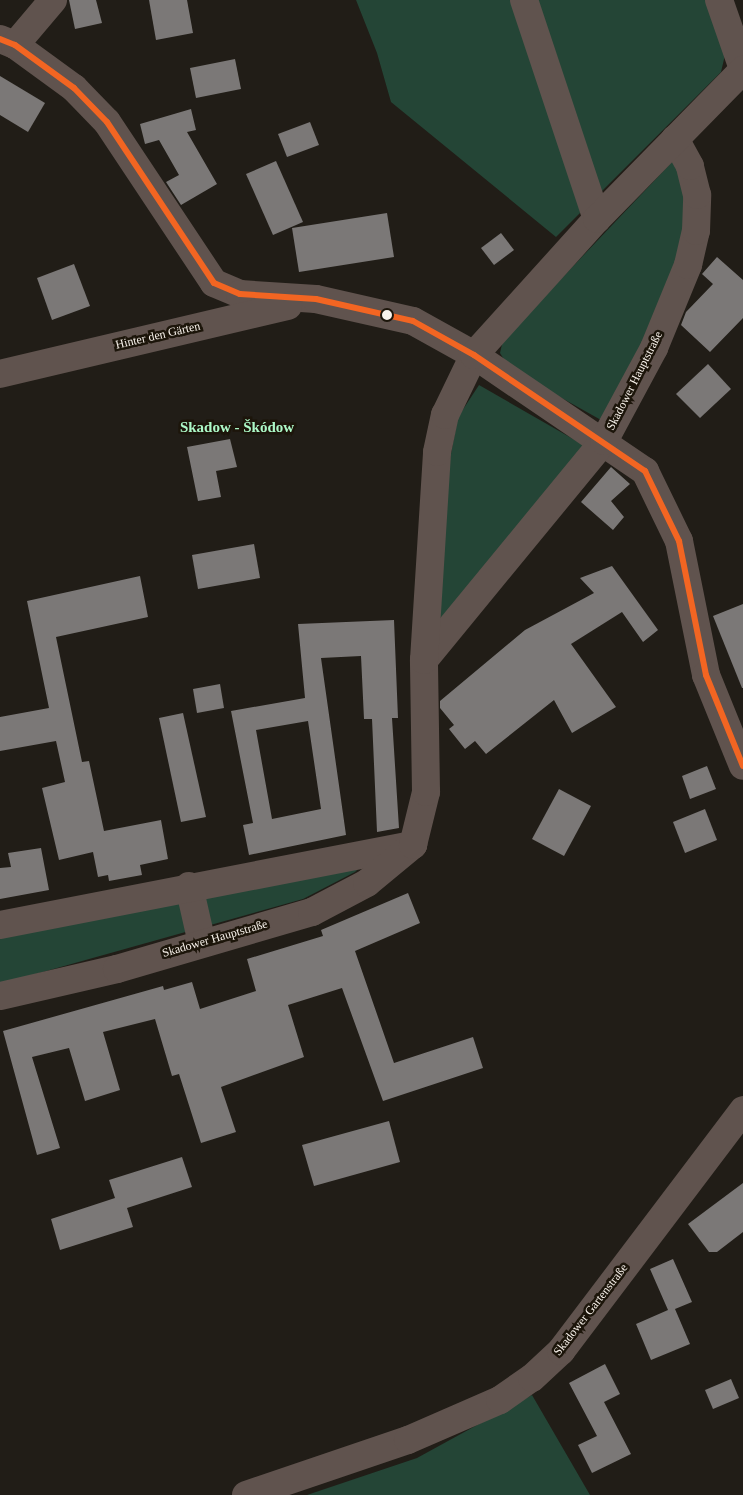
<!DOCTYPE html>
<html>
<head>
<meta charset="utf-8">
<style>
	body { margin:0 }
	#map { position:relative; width:743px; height:1495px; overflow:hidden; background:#211d17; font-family:"Times New Roman",serif }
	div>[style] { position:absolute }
	.green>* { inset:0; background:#244536 }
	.building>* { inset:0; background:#7b7877 }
	.minor>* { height:28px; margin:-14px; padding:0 14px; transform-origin:14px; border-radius:14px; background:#60534e }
	.bus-1>* { height:6px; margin:-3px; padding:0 3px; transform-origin:3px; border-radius:3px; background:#f26522 }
	.dots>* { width:14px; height:14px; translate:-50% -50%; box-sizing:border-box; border:2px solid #1c150a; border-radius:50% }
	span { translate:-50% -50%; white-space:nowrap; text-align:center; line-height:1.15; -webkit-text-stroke:5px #1c150a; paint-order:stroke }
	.street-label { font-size:12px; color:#f8f2eb }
	.quarter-label { font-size:15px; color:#acf8c7; font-weight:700 }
</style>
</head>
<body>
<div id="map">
	<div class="green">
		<div style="clip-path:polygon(356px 0,706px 0,725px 55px,721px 72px,556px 237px,391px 102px,377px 53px)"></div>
		<div style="clip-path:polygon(673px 161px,689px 178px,688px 232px,645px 344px,601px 420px,510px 369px,500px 353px,503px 340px)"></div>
		<div style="clip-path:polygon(479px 385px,587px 447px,440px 620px,449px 464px,458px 417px)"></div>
		<div style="clip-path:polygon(367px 861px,355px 872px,303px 899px,0 984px,0 933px)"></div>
		<div style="clip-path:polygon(532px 1395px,590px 1495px,307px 1495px,417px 1458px)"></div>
	</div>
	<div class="building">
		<div style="clip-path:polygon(69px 0,96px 0,102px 23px,75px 29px)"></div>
		<div style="clip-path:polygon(149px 0,187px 0,193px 33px,156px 40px)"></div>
		<div style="clip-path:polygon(235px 59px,241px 89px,196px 98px,190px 68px)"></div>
		<div style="clip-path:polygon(0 76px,45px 103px,28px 132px,0 115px)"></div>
		<div style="clip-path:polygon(191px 109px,196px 130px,187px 132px,217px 184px,181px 205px,166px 182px,179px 175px,159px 140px,145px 144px,140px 124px)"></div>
		<div style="clip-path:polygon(310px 122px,319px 145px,287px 157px,278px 134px)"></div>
		<div style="clip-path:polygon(276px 161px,303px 222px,273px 235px,246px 174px)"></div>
		<div style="clip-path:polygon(387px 213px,394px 257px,299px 272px,292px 228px)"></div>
		<div style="clip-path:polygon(501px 233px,514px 250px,494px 265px,481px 248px)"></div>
		<div style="clip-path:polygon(717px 257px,743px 280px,743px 318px,710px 352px,681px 325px,686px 312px,713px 284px,702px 274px)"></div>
		<div style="clip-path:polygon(74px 264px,90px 306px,52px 320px,37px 278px)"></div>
		<div style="clip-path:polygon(708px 364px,731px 389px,700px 418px,676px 394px)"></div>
		<div style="clip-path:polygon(230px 439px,237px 467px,216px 471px,221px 497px,198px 501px,187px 447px)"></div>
		<div style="clip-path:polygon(611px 467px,630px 484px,611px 501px,624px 517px,613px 530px,581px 502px)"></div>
		<div style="clip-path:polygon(254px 544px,260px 578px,198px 589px,192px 555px)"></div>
		<div style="clip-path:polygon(612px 566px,658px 630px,643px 642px,622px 612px,571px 644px,616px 707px,572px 733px,554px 700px,486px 754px,475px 741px,465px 749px,449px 729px,454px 725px,440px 708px,440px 701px,525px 630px,594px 593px,580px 578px)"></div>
		<div style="clip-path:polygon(140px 576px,148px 617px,56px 637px,82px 762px,89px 761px,104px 831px,161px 820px,168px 859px,140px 865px,142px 875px,109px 881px,108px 875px,98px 877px,93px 852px,59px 860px,42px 788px,65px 782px,56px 741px,0 751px,0 717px,49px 708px,27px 601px)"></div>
		<div style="clip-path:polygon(743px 604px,743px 688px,742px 688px,713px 616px)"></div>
		<div style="clip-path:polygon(evenodd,394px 620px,398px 718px,392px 718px,399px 828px,377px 832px,372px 719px,364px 719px,361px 656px,321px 658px,346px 835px,249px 855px,243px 825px,253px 823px,231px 711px,305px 698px,298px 624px,394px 620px,308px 721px,321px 809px,272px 819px,256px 730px,308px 721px)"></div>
		<div style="clip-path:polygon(220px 684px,224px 708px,197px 713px,193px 689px)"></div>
		<div style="clip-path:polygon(183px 713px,206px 817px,181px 822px,159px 718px)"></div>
		<div style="clip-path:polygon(707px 766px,716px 789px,690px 799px,682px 776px)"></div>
		<div style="clip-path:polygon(559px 789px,591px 806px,564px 856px,532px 839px)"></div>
		<div style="clip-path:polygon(705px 809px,717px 840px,685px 853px,673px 822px)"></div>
		<div style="clip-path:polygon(41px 848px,49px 890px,0 899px,0 868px,11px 867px,8px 853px)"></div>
		<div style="clip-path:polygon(408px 893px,420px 923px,355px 951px,394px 1063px,473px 1037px,483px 1068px,383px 1101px,342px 988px,288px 1005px,304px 1057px,221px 1087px,236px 1132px,201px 1143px,179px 1074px,172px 1076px,155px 1019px,103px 1032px,120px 1090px,85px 1101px,69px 1048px,32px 1057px,60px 1148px,37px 1155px,3px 1031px,163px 986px,164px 990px,192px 982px,200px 1009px,256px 991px,247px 959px,323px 936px,321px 930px)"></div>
		<div style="clip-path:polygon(389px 1121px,400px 1162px,314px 1186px,302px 1145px)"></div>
		<div style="clip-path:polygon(182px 1157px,192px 1187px,127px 1208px,133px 1227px,60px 1250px,51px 1219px,115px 1198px,109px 1180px)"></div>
		<div style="clip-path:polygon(743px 1183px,743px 1232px,717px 1252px,709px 1252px,688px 1224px)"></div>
		<div style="clip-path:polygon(673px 1259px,692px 1302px,675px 1309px,690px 1344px,651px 1360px,636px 1324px,668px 1310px,650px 1269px)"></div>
		<div style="clip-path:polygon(605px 1364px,620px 1394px,604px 1402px,631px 1454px,592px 1473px,578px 1445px,597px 1436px,569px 1383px)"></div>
		<div style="clip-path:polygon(731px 1379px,739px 1398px,713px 1409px,705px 1390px)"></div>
	</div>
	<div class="minor">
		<div style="left:524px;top:0;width:231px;rotate:71.6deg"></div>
		<div style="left:719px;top:0;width:73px;rotate:70.8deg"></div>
		<div style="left:0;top:39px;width:16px;rotate:22deg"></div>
		<div style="left:15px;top:45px;width:73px;rotate:36.1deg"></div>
		<div style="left:74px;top:88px;width:47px;rotate:45.9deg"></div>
		<div style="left:107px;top:122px;width:193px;rotate:56.4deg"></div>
		<div style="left:214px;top:283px;width:28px;rotate:23deg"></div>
		<div style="left:240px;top:294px;width:76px;rotate:3.8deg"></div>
		<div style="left:316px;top:299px;width:99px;rotate:12.8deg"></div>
		<div style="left:413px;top:321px;width:70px;rotate:29.1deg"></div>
		<div style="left:474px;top:355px;width:207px;rotate:34.2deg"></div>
		<div style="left:645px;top:471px;width:78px;rotate:64.1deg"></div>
		<div style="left:679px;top:541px;width:137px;rotate:78.6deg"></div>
		<div style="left:706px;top:675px;width:98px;rotate:67.9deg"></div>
		<div style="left:15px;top:45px;width:59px;rotate:-49.8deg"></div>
		<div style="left:0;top:374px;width:296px;rotate:-13.3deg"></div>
		<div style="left:424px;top:660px;width:283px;rotate:-50.6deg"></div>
		<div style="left:604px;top:441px;width:106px;rotate:-61.7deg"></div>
		<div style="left:654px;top:348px;width:90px;rotate:-67.7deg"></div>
		<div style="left:688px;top:265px;width:35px;rotate:-77deg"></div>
		<div style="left:696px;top:231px;width:36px;rotate:-88deg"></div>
		<div style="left:697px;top:195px;width:30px;rotate:-104deg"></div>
		<div style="left:690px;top:166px;width:31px;rotate:-119deg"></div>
		<div style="left:189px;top:886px;width:58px;rotate:77.2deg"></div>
		<div style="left:0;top:925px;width:421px;rotate:-11deg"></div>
		<div style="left:0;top:996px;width:120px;rotate:-13deg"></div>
		<div style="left:117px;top:969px;width:203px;rotate:-16.3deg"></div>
		<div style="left:312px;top:912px;width:62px;rotate:-27.8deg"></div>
		<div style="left:367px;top:883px;width:60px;rotate:-39.6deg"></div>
		<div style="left:413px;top:845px;width:55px;rotate:-76.2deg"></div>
		<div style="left:426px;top:792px;width:132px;rotate:-90.9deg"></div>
		<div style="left:424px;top:660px;width:208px;rotate:-86.4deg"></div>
		<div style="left:437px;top:452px;width:38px;rotate:-78deg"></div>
		<div style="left:445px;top:415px;width:67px;rotate:-64.2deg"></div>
		<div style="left:474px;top:355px;width:183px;rotate:-47.9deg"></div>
		<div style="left:597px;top:219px;width:209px;rotate:-45.6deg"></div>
		<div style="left:246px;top:1495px;width:171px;rotate:-18.8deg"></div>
		<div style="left:408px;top:1440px;width:100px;rotate:-23.5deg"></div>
		<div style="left:500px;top:1400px;width:39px;rotate:-35deg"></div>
		<div style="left:532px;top:1378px;width:40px;rotate:-43deg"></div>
		<div style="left:561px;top:1351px;width:302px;rotate:-52.9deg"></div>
	</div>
	<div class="bus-1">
		<div style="left:0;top:39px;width:16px;rotate:22deg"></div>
		<div style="left:15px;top:45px;width:73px;rotate:36.1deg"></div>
		<div style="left:74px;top:88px;width:47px;rotate:45.9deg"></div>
		<div style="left:107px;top:122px;width:193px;rotate:56.4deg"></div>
		<div style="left:214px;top:283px;width:28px;rotate:23deg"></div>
		<div style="left:240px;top:294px;width:76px;rotate:3.8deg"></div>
		<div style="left:316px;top:299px;width:99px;rotate:12.8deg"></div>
		<div style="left:413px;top:321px;width:70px;rotate:29.1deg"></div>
		<div style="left:474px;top:355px;width:207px;rotate:34.2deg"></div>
		<div style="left:645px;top:471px;width:78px;rotate:64.1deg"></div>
		<div style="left:679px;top:541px;width:137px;rotate:78.6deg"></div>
		<div style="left:706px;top:675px;width:98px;rotate:67.9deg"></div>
	</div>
	<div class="dots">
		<div style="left:387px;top:315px;background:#f8f2eb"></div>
	</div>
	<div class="street-label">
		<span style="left:158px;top:336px;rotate:-13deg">Hinter den Gärten</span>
		<span style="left:635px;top:381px;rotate:-63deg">Skadower Hauptstraße</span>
		<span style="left:215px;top:939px;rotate:-16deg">Skadower Hauptstraße</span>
		<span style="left:591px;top:1310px;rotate:-52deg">Skadower Gartenstraße</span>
	</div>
	<div class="quarter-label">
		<span style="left:237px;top:428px">Skadow - Škódow</span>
	</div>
</div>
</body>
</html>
